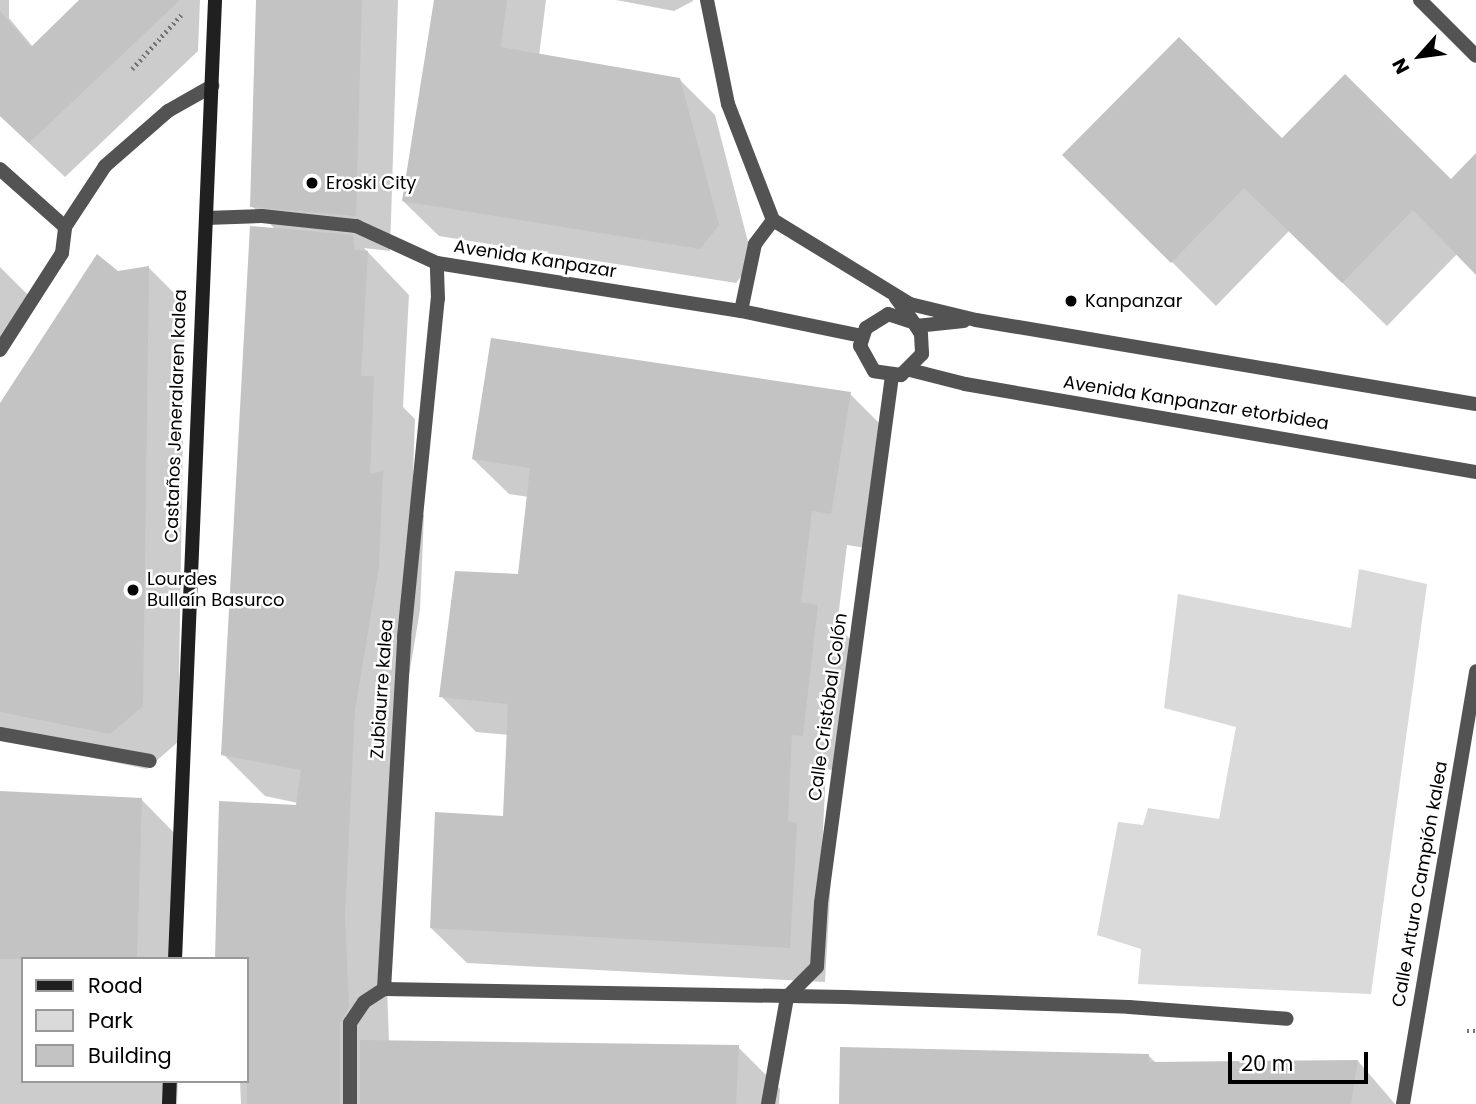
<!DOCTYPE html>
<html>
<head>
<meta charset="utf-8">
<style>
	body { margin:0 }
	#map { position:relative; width:1476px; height:1104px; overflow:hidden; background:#fff; font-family:Poppins,sans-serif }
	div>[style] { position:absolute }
	.green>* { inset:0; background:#dadada }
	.shadow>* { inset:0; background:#0003 }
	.building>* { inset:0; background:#c3c3c3 }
	.path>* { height:4.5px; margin-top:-2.25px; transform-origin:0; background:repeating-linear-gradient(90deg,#757575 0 2px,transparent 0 5.5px) }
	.street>* { height:14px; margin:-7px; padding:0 7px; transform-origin:7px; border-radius:7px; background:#535353 }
	.secondary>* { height:14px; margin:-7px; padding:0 7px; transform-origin:7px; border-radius:7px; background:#202020 }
	.dots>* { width:19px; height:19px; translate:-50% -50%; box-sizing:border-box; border:4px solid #fff; border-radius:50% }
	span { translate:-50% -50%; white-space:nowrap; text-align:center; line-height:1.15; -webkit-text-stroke:5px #fff; paint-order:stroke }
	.poi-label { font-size:18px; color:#000 }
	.left { translate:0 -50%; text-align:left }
	.street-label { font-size:18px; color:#000 }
	.legend { position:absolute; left:21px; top:957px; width:228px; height:126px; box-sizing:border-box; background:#fff; border:2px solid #999; margin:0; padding:9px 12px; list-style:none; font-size:21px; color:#000 }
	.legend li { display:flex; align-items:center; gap:14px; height:35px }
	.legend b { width:35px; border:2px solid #999 }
	.north { position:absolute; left:1385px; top:21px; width:70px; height:70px; -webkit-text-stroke:5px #fff; paint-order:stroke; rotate:242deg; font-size:19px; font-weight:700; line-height:28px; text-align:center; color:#000 }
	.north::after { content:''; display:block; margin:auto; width:24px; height:32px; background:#000; clip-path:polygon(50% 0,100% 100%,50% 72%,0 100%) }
	.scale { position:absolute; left:1228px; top:1052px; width:140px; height:32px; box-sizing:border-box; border:4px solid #000; border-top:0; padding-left:9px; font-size:21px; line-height:24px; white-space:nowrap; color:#000; -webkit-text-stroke:5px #fff; paint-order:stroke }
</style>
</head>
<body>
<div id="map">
	<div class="green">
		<div style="clip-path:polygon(1359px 569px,1427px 584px,1371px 994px,1138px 984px,1141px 949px,1097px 935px,1118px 822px,1143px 825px,1148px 808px,1219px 819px,1236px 727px,1164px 708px,1178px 594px,1351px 628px)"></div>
	</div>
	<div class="shadow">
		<div style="clip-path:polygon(0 0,9px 0,9px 18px,33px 47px,81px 0,200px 0,198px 51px,65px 177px,0 116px)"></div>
		<div style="clip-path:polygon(257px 0,398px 0,390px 251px,364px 248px,409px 295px,403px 407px,415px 419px,412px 503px,424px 515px,420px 610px,396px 753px,386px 958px,389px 1042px,738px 1047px,780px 1089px,779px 1104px,241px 1104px,240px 1081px,247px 1081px,247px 959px,298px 803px,265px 796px,223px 754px,276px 230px,252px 206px)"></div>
		<div style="clip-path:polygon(435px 0,546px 0,539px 56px,679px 79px,715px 115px,753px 261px,736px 283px,439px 236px,403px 201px)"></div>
		<div style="clip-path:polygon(616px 0,693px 0,693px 1px,674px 11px)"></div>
		<div style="clip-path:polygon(1282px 141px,1451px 181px,1476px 177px,1476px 272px,1458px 253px,1387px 326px,1289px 231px,1216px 306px,1065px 155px)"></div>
		<div style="clip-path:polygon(0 267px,34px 301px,0 349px)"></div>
		<div style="clip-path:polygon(149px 268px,185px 304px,178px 742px,147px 769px,0 739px,0 406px,117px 273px)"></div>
		<div style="clip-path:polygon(850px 394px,885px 429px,866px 548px,847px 545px,837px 626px,853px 642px,838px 771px,826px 769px,822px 851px,832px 860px,825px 982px,467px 963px,431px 928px,505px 817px,509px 735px,476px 732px,441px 696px,520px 575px,529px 497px,509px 494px,473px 459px)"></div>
		<div style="clip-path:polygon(0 793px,141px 799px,185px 844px,182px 959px,23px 959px,23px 1081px,178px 1081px,177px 1104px,0 1104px)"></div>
		<div style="clip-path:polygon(1149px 1056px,1157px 1064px,1358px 1061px,1395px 1104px,841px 1104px)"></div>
	</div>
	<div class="building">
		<div style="clip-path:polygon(79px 0,180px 0,29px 143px,0 116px,0 11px,31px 47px)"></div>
		<div style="clip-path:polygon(256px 0,362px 0,356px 216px,250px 207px)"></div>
		<div style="clip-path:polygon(434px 0,507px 0,501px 47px,680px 78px,719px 225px,700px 249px,402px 201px)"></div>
		<div style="clip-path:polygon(1179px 37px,1282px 138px,1345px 74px,1451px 179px,1476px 153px,1476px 275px,1413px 210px,1342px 283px,1244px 188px,1171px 263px,1062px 155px)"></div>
		<div style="clip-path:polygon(250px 226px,353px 235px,355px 250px,368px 251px,361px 376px,374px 376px,370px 474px,383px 471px,379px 567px,355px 710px,345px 916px,349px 1007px,340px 1023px,340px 1104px,247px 1104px,247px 959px,215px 959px,219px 801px,296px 805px,301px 770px,221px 755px)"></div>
		<div style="clip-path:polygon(97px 254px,118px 271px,149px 266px,143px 706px,110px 734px,0 712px,0 403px)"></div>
		<div style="clip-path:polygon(491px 338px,851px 392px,831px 514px,812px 511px,801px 602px,818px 605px,803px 736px,792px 735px,788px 821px,797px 823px,790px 948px,430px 928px,435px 812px,503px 816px,508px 704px,439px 697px,455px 571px,518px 574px,530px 468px,472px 459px)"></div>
		<div style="clip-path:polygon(0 791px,142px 798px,137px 959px,0 959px)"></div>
		<div style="clip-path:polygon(360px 1040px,739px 1045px,736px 1104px,360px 1104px)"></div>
		<div style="clip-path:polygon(840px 1047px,1149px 1054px,1149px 1062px,1358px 1060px,1351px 1104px,839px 1104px)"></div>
	</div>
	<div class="path">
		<div style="left:132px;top:69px;width:73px;rotate:-47.8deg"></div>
		<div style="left:1467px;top:1031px;width:9px"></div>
	</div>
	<div class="street">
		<div style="left:707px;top:0;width:106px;rotate:78.6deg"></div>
		<div style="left:728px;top:104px;width:124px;rotate:68.8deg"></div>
		<div style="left:773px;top:220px;width:161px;rotate:31.5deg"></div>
		<div style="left:910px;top:304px;width:68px;rotate:13.6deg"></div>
		<div style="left:976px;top:320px;width:507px;rotate:9.54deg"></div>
		<div style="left:1420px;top:0;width:79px;rotate:45deg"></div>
		<div style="left:0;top:169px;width:87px;rotate:41.7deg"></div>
		<div style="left:206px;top:218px;width:56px;rotate:-2deg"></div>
		<div style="left:262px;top:216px;width:95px;rotate:6.1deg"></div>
		<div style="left:356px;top:226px;width:89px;rotate:24.6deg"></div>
		<div style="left:437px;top:263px;width:308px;rotate:9deg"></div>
		<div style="left:741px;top:311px;width:124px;rotate:11.7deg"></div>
		<div style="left:896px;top:298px;width:34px;rotate:54deg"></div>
		<div style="left:916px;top:326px;width:9px;rotate:58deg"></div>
		<div style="left:921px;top:334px;width:20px;rotate:87deg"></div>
		<div style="left:922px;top:354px;width:30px;rotate:135deg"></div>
		<div style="left:901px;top:375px;width:27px;rotate:-172deg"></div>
		<div style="left:874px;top:371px;width:29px;rotate:-119deg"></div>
		<div style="left:860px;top:346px;width:19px;rotate:-72deg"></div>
		<div style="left:866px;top:328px;width:26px;rotate:-32deg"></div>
		<div style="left:888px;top:314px;width:25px;rotate:18deg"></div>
		<div style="left:741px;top:311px;width:68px;rotate:-78.2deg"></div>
		<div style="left:755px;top:244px;width:30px;rotate:-53deg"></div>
		<div style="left:916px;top:326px;width:48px;rotate:-5.9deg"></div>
		<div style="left:0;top:350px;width:115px;rotate:-57.4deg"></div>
		<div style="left:62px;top:253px;width:26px;rotate:-83deg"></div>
		<div style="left:65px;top:227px;width:73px;rotate:-56.7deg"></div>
		<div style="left:105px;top:166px;width:84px;rotate:-41.1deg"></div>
		<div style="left:168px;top:111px;width:51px;rotate:-29.6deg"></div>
		<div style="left:910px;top:370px;width:57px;rotate:14.3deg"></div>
		<div style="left:965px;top:384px;width:519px;rotate:9.77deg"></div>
		<div style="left:0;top:734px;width:152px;rotate:10.2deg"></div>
		<div style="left:384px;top:989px;width:462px;rotate:1deg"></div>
		<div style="left:846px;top:997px;width:283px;rotate:2deg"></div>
		<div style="left:1129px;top:1007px;width:158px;rotate:4.3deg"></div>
		<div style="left:350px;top:1104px;width:81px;rotate:-90deg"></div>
		<div style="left:350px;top:1023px;width:25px;rotate:-56deg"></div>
		<div style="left:364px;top:1002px;width:24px;rotate:-33deg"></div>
		<div style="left:384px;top:989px;width:353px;rotate:-86.7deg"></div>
		<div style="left:404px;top:637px;width:340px;rotate:-84.3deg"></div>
		<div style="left:438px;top:299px;width:36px;rotate:-92deg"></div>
		<div style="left:768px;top:1104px;width:109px;rotate:-79.9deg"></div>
		<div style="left:787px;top:997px;width:42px;rotate:-45deg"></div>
		<div style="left:817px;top:967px;width:64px;rotate:-86.4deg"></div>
		<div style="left:821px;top:903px;width:532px;rotate:-82.33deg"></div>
		<div style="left:1403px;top:1104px;width:439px;rotate:-80.4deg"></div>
	</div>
	<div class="secondary">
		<div style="left:175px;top:959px;width:960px;rotate:-87.61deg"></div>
		<div style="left:169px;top:1104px;width:23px;rotate:-88deg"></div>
	</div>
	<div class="dots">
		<div style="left:312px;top:183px;background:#000"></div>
		<div style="left:1071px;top:301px;background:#000"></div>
		<div style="left:133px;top:590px;background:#000"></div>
	</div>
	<div class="poi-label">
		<span class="left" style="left:326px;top:183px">Eroski City</span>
		<span class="left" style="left:1085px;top:301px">Kanpanzar</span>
		<span class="left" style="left:147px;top:590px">Lourdes<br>Bullaín Basurco</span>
	</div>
	<div class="street-label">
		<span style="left:535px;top:259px;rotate:9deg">Avenida Kanpazar</span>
		<span style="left:1196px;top:403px;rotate:9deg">Avenida Kanpanzar etorbidea</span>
		<span style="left:176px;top:416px;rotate:-88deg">Castaños Jeneralaren kalea</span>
		<span style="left:382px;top:689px;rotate:-86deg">Zubiaurre kalea</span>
		<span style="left:828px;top:707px;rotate:-82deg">Calle Cristóbal Colón</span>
		<span style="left:1420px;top:884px;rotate:-80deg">Calle Arturo Campión kalea</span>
	</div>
	<ul class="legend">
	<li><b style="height:9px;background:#202020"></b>Road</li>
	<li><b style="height:19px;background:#dadada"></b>Park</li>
	<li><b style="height:19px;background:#c3c3c3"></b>Building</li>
	</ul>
	<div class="north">N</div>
	<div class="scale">20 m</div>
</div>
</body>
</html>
